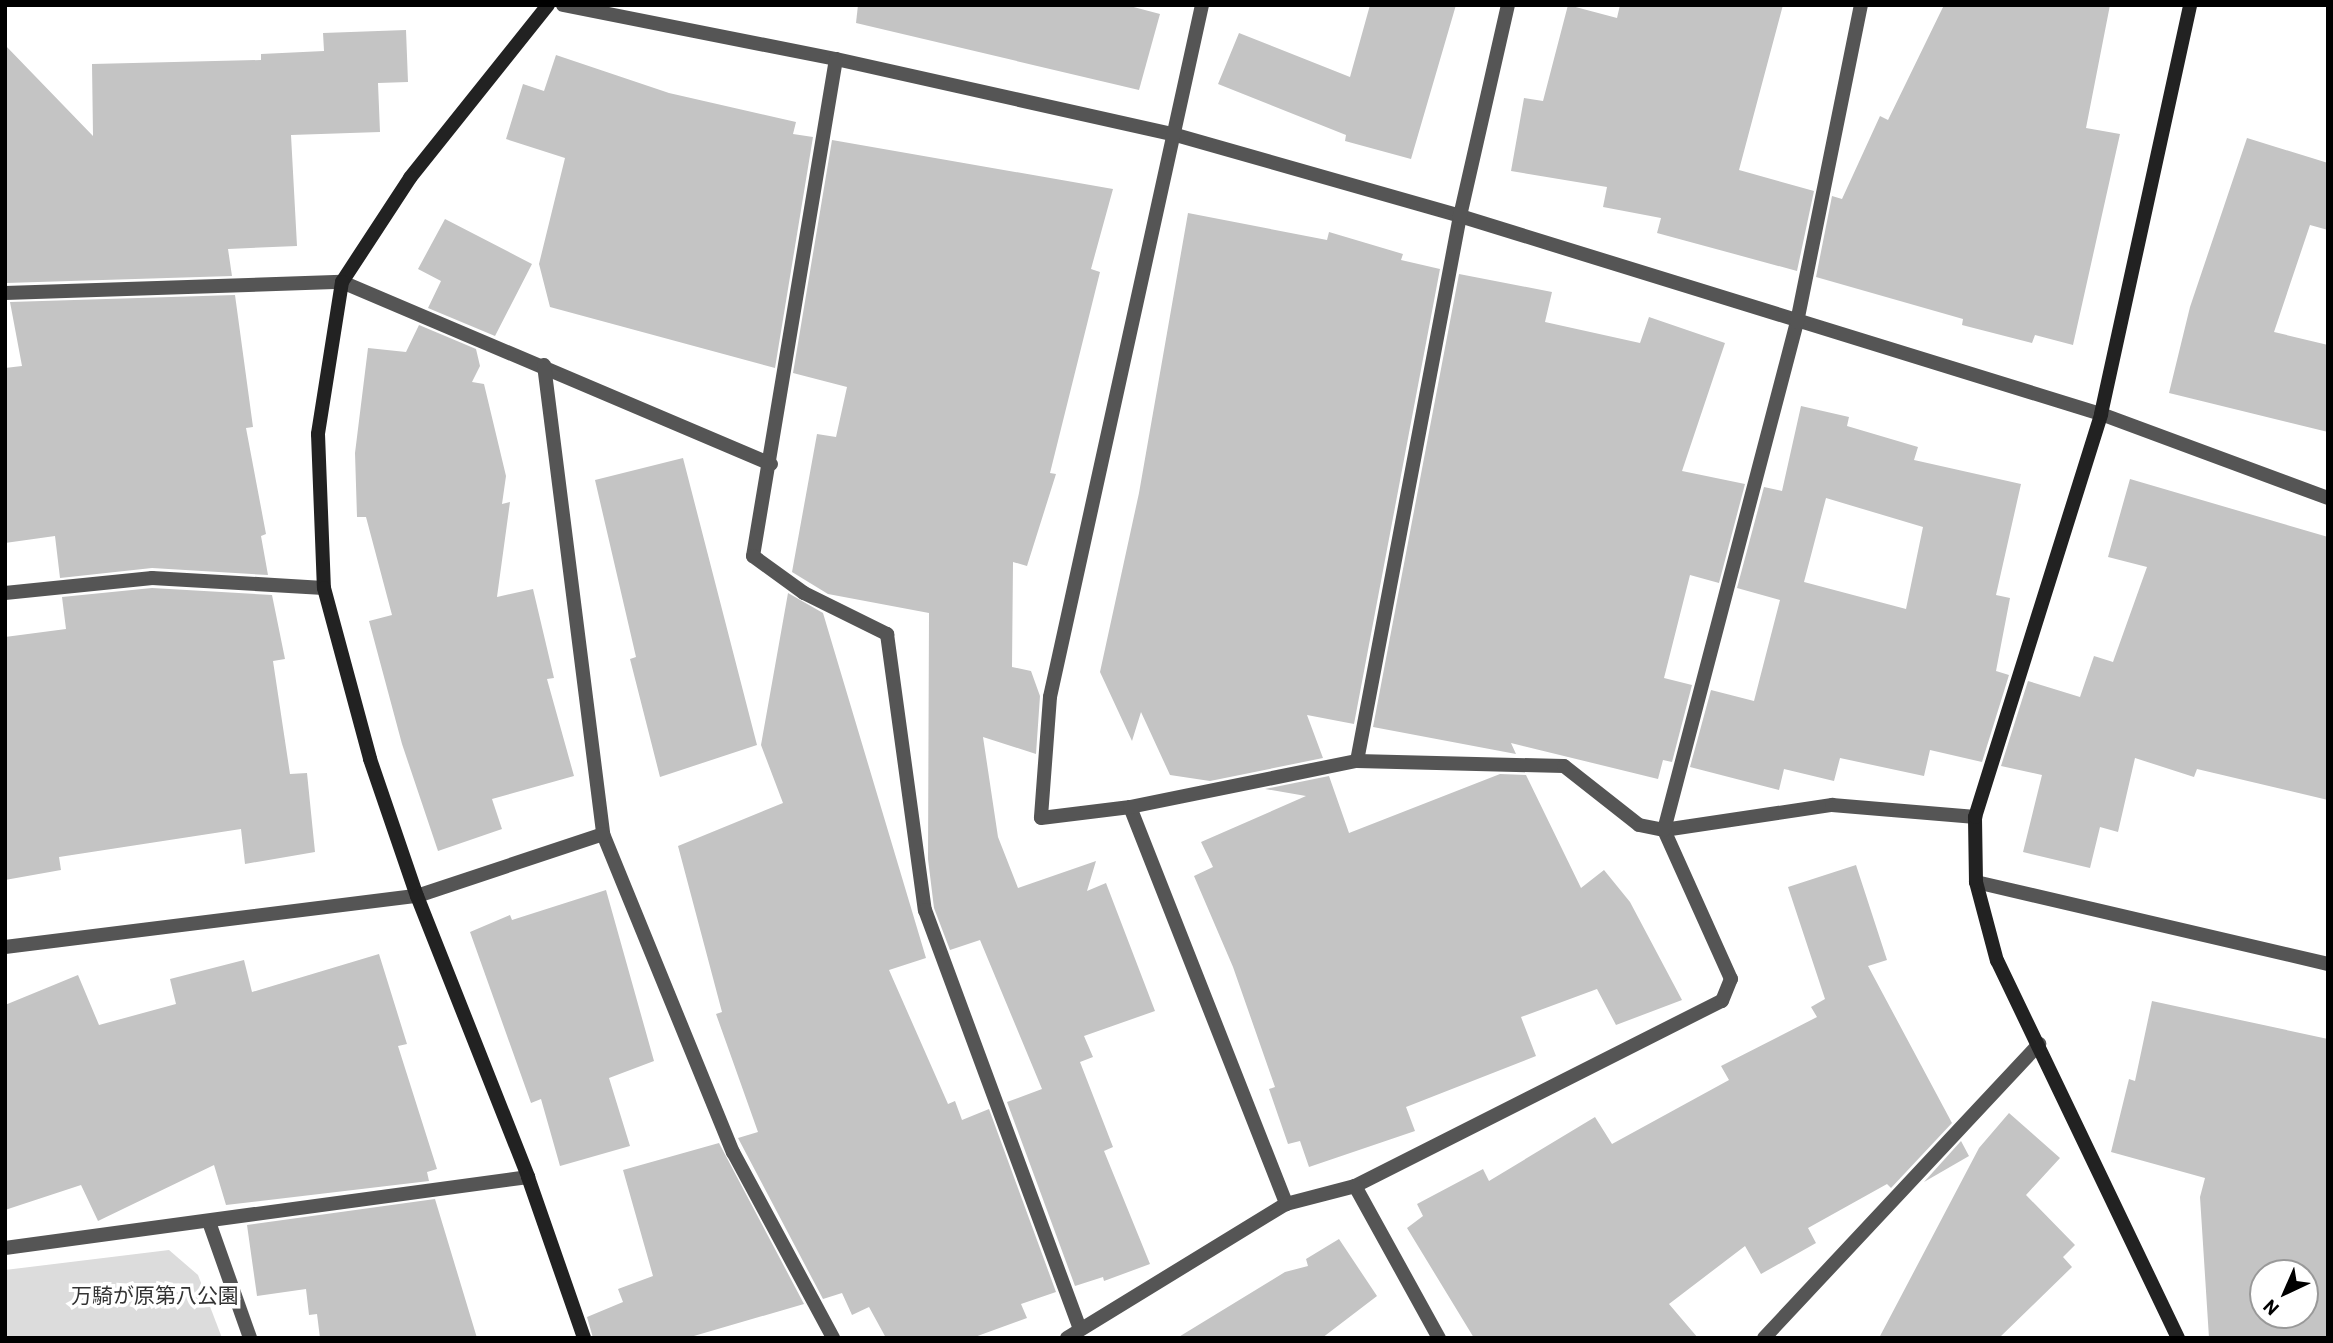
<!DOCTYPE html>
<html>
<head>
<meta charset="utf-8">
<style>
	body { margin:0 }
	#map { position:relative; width:2333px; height:1343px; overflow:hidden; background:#fff; font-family:Barlow,"Noto Sans JP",sans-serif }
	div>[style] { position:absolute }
	.green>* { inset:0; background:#dcdcdc }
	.building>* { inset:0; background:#c4c4c4 }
	.lane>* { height:14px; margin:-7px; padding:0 7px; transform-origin:7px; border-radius:7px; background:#555 }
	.street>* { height:14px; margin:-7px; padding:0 7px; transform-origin:7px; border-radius:7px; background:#555 }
	.secondary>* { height:14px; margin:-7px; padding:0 7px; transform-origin:7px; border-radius:7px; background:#222 }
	span { translate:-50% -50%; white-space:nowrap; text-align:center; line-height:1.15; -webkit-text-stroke:7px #fff; paint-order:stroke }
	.park-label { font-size:21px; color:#333 }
	.frame { position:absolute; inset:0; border:7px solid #000; pointer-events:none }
	.north { position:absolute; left:2249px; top:1259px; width:70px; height:70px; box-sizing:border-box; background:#fff; border:2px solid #999; border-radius:50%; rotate:224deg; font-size:19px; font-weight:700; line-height:28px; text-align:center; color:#000 }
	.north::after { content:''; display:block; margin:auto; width:24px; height:32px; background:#000; clip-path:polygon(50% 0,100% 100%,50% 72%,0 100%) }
</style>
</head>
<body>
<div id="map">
	<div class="green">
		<div style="clip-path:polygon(169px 1250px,198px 1275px,222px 1338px,5px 1338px,5px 1270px)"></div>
	</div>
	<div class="building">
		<div style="clip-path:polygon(858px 5px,1126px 5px,1160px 14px,1139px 90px,856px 23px)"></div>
		<div style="clip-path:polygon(1370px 5px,1456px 5px,1411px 159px,1345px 141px,1346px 135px,1218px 84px,1239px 33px,1350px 77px)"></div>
		<div style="clip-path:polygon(1568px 5px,1617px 18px,1620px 5px,1783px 5px,1739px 170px,1814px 191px,1797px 271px,1657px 233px,1661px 218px,1603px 207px,1607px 187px,1511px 171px,1524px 98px,1543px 101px)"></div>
		<div style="clip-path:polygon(1944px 5px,2110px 5px,2086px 128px,2120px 134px,2073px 345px,2035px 335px,2032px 343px,1962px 325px,1963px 319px,1816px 277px,1832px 196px,1842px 199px,1880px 116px,1888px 120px)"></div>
		<div style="clip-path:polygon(406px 30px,408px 82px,378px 83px,380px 132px,291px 135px,297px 246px,228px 249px,232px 276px,6px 283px,5px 45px,93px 136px,92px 64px,261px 60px,261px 54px,324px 51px,323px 33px)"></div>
		<div style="clip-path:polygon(556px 55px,669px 93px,796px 122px,793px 134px,813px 137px,775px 368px,550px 307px,539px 264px,565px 158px,506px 139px,523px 84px,544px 91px)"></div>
		<div style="clip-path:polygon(2247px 138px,2328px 163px,2328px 230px,2310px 225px,2274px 332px,2328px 345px,2328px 432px,2169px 393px,2190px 307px)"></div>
		<div style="clip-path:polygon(832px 140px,1113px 189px,1091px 269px,1100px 272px,1050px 473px,1056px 474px,1027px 566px,1013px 562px,1012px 667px,1031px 671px,1040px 696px,1036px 754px,983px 737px,998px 837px,1018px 888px,1096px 861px,1087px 891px,1106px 883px,1155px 1011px,1084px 1036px,1093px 1057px,1080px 1062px,1113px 1147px,1104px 1151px,1150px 1264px,1104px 1281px,1103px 1277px,1075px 1286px,1007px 1102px,1042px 1089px,980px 940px,950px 950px,934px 908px,928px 859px,929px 613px,828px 594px,792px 572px,817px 434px,836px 437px,847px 387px,793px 373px)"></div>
		<div style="clip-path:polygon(1188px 213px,1327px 240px,1329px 232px,1403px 254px,1401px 260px,1440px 269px,1354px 724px,1307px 715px,1323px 758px,1210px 781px,1170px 775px,1141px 712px,1132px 741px,1100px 672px,1139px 493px)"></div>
		<div style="clip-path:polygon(445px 219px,532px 264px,495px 336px,428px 308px,441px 281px,418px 269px)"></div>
		<div style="clip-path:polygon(1459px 274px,1552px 292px,1545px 322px,1640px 343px,1649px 317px,1725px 343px,1682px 471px,1745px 484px,1719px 583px,1690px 575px,1664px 678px,1692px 685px,1672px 762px,1663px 760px,1658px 779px,1511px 743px,1516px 754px,1373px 727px)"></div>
		<div style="clip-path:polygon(235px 295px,253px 427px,246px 428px,266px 534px,261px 536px,268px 575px,152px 568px,60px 578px,55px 536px,5px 543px,5px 368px,22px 366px,10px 302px)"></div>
		<div style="clip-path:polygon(419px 325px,476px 349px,480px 366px,472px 382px,484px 384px,506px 476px,502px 504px,510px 502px,497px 597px,533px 589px,554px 678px,547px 679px,574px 776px,492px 799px,502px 829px,438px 851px,402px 744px,369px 621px,392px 615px,366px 517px,357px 517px,355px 453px,368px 348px,406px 352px)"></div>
		<div style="clip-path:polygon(evenodd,1801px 406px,1849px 417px,1847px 426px,1918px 447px,1914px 460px,2021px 484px,1996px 595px,2010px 598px,1996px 671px,2009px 675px,1982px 762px,1930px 750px,1924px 776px,1840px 758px,1834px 781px,1784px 769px,1779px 790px,1690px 767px,1711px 690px,1754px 701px,1780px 600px,1737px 588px,1764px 487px,1782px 491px,1801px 406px,1826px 498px,1923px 527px,1906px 609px,1804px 582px,1826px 498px)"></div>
		<div style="clip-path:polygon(683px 458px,757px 745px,660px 777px,630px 659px,636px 657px,595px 480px)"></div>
		<div style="clip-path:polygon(2130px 479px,2328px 537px,2328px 800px,2197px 769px,2194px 777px,2135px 758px,2118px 832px,2100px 827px,2090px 868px,2023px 852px,2042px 775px,2001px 766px,2028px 681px,2080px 697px,2094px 656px,2113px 662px,2147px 567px,2108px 557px)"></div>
		<div style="clip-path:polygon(152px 588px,272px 595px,285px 659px,273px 661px,290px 774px,307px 773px,315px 852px,245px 864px,241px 829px,59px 857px,61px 870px,5px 880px,5px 637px,66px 629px,62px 597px)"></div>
		<div style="clip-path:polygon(788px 593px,823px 613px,926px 958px,889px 970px,948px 1104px,955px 1101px,962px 1120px,989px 1109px,1056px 1292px,1021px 1304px,1027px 1318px,972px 1338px,886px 1338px,869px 1307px,852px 1315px,842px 1293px,823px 1299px,738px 1138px,758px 1132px,716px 1014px,722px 1012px,678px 846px,783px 803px,761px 745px)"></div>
		<div style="clip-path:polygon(1500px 774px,1526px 775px,1581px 888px,1604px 870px,1630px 902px,1682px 1000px,1616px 1025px,1597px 989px,1521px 1017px,1536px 1056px,1406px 1107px,1415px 1131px,1309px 1167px,1300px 1141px,1288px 1144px,1269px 1089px,1275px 1087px,1233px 967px,1194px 876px,1213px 867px,1201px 842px,1306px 796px,1265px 789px,1329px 776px,1349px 833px)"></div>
		<div style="clip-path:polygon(1856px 865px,1887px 960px,1868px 966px,1952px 1123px,1891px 1188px,1887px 1184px,1808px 1228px,1816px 1243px,1761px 1274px,1745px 1246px,1669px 1304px,1698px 1338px,1474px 1338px,1407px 1228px,1423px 1216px,1417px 1204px,1483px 1169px,1489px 1181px,1595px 1117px,1612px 1144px,1729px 1080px,1721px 1066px,1817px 1017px,1811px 1007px,1825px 999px,1788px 887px)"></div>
		<div style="clip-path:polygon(606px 890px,654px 1061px,609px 1078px,630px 1146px,560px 1166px,541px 1099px,531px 1103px,470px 932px,510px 915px,512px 920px)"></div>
		<div style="clip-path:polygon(379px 954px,407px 1044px,398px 1046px,437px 1169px,427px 1172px,429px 1181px,226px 1205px,214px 1165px,98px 1221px,81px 1185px,5px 1210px,5px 1005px,78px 975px,99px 1025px,176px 1004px,170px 979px,244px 960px,252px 992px)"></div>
		<div style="clip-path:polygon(evenodd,2152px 1001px,2328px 1039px,2328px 1338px,2209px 1338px,2200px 1197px,2205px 1178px,2111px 1152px,2129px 1079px,2135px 1081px,2152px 1001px,2263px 1273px,2305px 1273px,2305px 1315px,2263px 1315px,2263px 1273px)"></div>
		<div style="clip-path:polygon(2009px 1113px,2060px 1158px,2026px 1195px,2075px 1245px,2063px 1257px,2072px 1267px,1999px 1338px,1879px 1338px,1979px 1148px)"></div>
		<div style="clip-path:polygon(1961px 1141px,1969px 1156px,1924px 1182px)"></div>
		<div style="clip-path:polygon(719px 1143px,804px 1304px,687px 1338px,593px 1338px,587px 1317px,623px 1302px,618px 1289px,653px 1276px,623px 1170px)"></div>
		<div style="clip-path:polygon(435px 1199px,477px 1338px,320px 1338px,317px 1314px,309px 1315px,306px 1289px,257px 1296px,247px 1225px)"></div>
		<div style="clip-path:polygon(1339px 1239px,1377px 1296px,1322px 1338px,1177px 1338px,1285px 1272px,1308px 1266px,1306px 1259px)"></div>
	</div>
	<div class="lane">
		<div style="left:1130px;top:807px;width:427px;rotate:68.5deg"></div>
	</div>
	<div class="street">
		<div style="left:563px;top:5px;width:278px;rotate:11.2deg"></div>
		<div style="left:836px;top:59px;width:348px;rotate:12.6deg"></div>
		<div style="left:1176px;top:135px;width:295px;rotate:15.9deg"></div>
		<div style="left:1460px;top:216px;width:671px;rotate:17.17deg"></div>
		<div style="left:2101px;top:414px;width:242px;rotate:20.3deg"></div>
		<div style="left:1202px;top:5px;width:708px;rotate:102.39deg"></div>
		<div style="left:1050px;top:697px;width:121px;rotate:94.3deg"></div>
		<div style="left:1041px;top:818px;width:90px;rotate:-7deg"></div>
		<div style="left:1130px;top:807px;width:232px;rotate:-11.5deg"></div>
		<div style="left:1357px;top:761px;width:207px;rotate:1.4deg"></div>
		<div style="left:1564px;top:766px;width:95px;rotate:38.2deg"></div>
		<div style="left:1639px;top:825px;width:25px;rotate:11deg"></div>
		<div style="left:1664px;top:830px;width:170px;rotate:-8.5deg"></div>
		<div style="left:1832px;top:805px;width:144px;rotate:4.8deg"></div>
		<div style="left:836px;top:59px;width:504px;rotate:99.48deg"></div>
		<div style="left:753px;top:556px;width:63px;rotate:36deg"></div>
		<div style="left:804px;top:593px;width:93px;rotate:26.3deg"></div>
		<div style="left:887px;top:634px;width:279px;rotate:82.2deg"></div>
		<div style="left:925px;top:910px;width:446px;rotate:69.7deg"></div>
		<div style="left:5px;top:293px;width:337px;rotate:-1.9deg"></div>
		<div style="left:342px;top:282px;width:466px;rotate:23deg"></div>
		<div style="left:544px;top:365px;width:473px;rotate:82.8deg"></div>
		<div style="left:603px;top:834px;width:344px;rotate:67.8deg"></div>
		<div style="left:733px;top:1152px;width:211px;rotate:61.7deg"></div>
		<div style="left:5px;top:593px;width:148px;rotate:-5.8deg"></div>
		<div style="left:152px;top:578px;width:172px;rotate:3.3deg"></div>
		<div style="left:1357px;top:761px;width:555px;rotate:-79.3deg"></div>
		<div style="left:1460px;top:216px;width:216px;rotate:-77.2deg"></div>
		<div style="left:1976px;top:882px;width:361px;rotate:13.1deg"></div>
		<div style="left:5px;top:947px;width:415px;rotate:-7.1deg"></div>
		<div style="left:417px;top:896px;width:196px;rotate:-18.4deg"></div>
		<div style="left:1355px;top:1186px;width:411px;rotate:-26.8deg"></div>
		<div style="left:1722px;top:1001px;width:24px;rotate:-68deg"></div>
		<div style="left:1731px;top:979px;width:163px;rotate:-114.2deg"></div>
		<div style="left:1664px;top:830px;width:525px;rotate:-75.33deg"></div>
		<div style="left:1797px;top:322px;width:323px;rotate:-78.6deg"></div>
		<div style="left:209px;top:1222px;width:123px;rotate:70.5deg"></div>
		<div style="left:5px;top:1248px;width:528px;rotate:-7.73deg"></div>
		<div style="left:1067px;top:1338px;width:257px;rotate:-31.5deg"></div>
		<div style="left:1286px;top:1204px;width:71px;rotate:-14.6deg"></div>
		<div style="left:1355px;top:1186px;width:174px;rotate:61.1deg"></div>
		<div style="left:1764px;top:1338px;width:403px;rotate:-46.9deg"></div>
	</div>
	<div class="secondary">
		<div style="left:548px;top:5px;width:221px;rotate:128.6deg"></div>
		<div style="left:410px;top:178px;width:124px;rotate:123.2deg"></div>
		<div style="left:342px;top:282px;width:154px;rotate:99deg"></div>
		<div style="left:318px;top:434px;width:154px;rotate:87.8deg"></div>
		<div style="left:324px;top:588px;width:177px;rotate:74.9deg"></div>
		<div style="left:370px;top:759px;width:145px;rotate:71.1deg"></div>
		<div style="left:417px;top:896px;width:302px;rotate:68.4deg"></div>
		<div style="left:528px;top:1177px;width:170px;rotate:70.8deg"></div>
		<div style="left:2178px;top:1338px;width:418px;rotate:-115.6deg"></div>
		<div style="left:1997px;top:961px;width:82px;rotate:-104.9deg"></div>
		<div style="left:1976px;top:882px;width:65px;rotate:-90.9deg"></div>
		<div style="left:1975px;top:817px;width:422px;rotate:-72.6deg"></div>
		<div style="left:2101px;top:414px;width:419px;rotate:-77.7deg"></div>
	</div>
	<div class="park-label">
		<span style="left:155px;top:1295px">万騎が原第八公園</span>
	</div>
	<div class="frame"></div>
	<div class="north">N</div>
</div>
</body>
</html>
